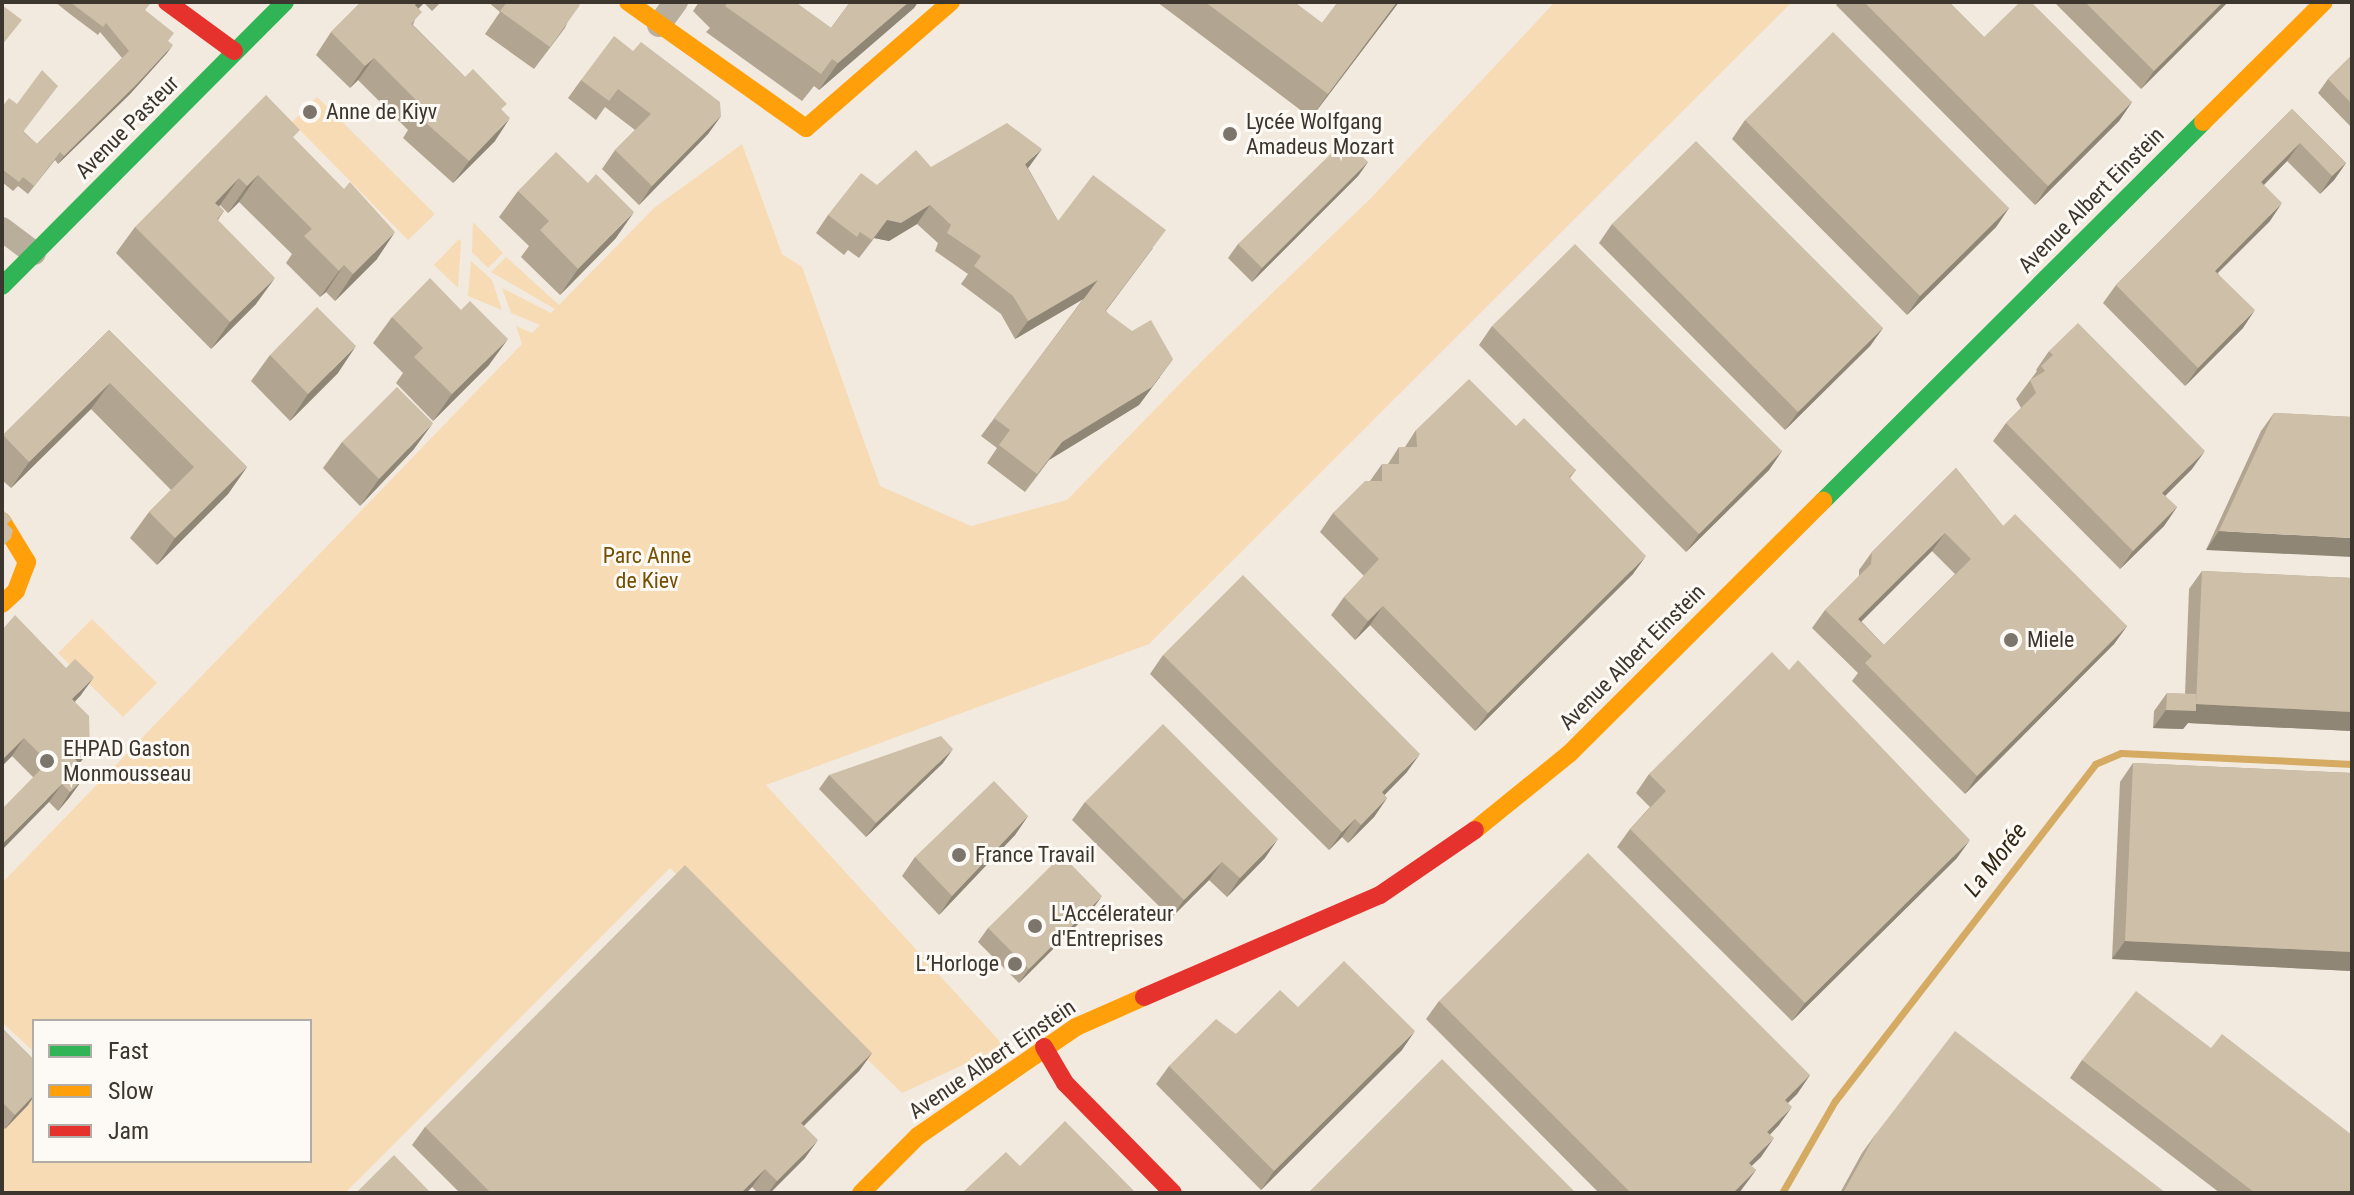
<!DOCTYPE html>
<html>
<head>
<meta charset="utf-8">
<style>
	body { margin:0 }
	#map { position:relative; width:2354px; height:1195px; overflow:hidden; background:#f2eadf; font-family:"Roboto Condensed",sans-serif }
	div>[style] { position:absolute }
	.green>* { inset:0; background:#f6dbb4 }
	.stream>* { height:7px; margin:-3.5px; padding:0 3.5px; transform-origin:3.5px; border-radius:3.5px; background:#d5aa62 }
	.street>* { height:24px; margin:-12px; padding:0 12px; transform-origin:12px; border-radius:12px; background:#b9ae9c }
	.fast>* { height:18px; margin:-9px; padding:0 9px; transform-origin:9px; border-radius:9px; background:#30b455 }
	.slow>* { height:18px; margin:-9px; padding:0 9px; transform-origin:9px; border-radius:9px; background:#ff9f0a }
	.jam>* { height:18px; margin:-9px; padding:0 9px; transform-origin:9px; border-radius:9px; background:#e5322d }
	.wall>* { inset:0; background:#b1a490 }
	.shaded-wall>* { inset:0; background:#908676 }
	.building>* { inset:0; background:#cebfa8 }
	.dots>* { width:22px; height:22px; translate:-50% -50%; box-sizing:border-box; border:4px solid #fdfaf6; border-radius:50% }
	span { translate:-50% -50%; white-space:nowrap; text-align:center; line-height:1.15; -webkit-text-stroke:6px #fdfaf6; paint-order:stroke }
	.poi-label { font-size:22px; color:#3c362e }
	.left { translate:0 -50%; text-align:left }
	.right { translate:-100% -50%; text-align:right }
	.street-label { font-size:22px; color:#3c362e }
	.park-label { font-size:22px; color:#754f02 }
	.water-label { font-size:24px; color:#332817; font-style:italic }
	.frame { position:absolute; inset:0; border:4px solid #3c362e; pointer-events:none }
	.legend { position:absolute; left:32px; top:1019px; width:280px; height:144px; box-sizing:border-box; background:#fdfaf6; border:2px solid #b0aca6; margin:0; padding:10px 14px; list-style:none; font-size:24px; color:#3c362e }
	.legend li { display:flex; align-items:center; gap:16px; height:40px }
	.legend b { width:40px; border:2px solid #b0aca6 }
</style>
</head>
<body>
<div id="map">
	<div class="green">
		<div style="clip-path:polygon(1555px 2px,1792px 2px,1149px 644px,766px 785px,1004px 1046px,902px 1093px,670px 868px,345px 1193px,2px 1193px,2px 1110px,34px 1076px,34px 1161px,310px 1161px,310px 1021px,34px 1021px,34px 1052px,2px 1022px,2px 883px,522px 344px,516px 326px,532px 333px,540px 325px,511px 313px,502px 288px,551px 313px,555px 309px,491px 272px,506px 257px,559px 305px,654px 208px,742px 144px,782px 254px,802px 267px,880px 486px,971px 526px,1067px 500px,1204px 359px,1371px 198px)"></div>
		<div style="clip-path:polygon(317px 97px,435px 214px,408px 240px,292px 122px)"></div>
		<div style="clip-path:polygon(473px 222px,503px 253px,488px 268px,472px 252px)"></div>
		<div style="clip-path:polygon(459px 239px,461px 241px,458px 288px,434px 265px)"></div>
		<div style="clip-path:polygon(471px 261px,492px 280px,502px 310px,468px 296px)"></div>
		<div style="clip-path:polygon(92px 619px,157px 683px,123px 717px,58px 653px)"></div>
	</div>
	<div class="stream">
		<div style="left:1782px;top:1193px;width:106px;rotate:-60.1deg"></div>
		<div style="left:1835px;top:1101px;width:426px;rotate:-52.3deg"></div>
		<div style="left:2095px;top:764px;width:28px;rotate:-23deg"></div>
		<div style="left:2121px;top:753px;width:231px;rotate:2.7deg"></div>
	</div>
	<div class="street">
		<div style="left:659px;top:25px;width:29px;rotate:-54deg"></div>
		<div style="left:2px;top:229px;width:40px;rotate:37deg"></div>
	</div>
	<div class="fast">
		<div style="left:2px;top:286px;width:401px;rotate:-45.1deg"></div>
		<div style="left:1823px;top:501px;width:537px;rotate:-44.92deg"></div>
	</div>
	<div class="slow">
		<div style="left:628px;top:2px;width:218px;rotate:35.3deg"></div>
		<div style="left:806px;top:128px;width:192px;rotate:-41deg"></div>
		<div style="left:2203px;top:122px;width:170px;rotate:-44.8deg"></div>
		<div style="left:2px;top:521px;width:48px;rotate:58.6deg"></div>
		<div style="left:27px;top:562px;width:31px;rotate:111deg"></div>
		<div style="left:16px;top:591px;width:19px;rotate:137deg"></div>
		<div style="left:1475px;top:830px;width:121px;rotate:-39deg"></div>
		<div style="left:1569px;top:754px;width:359px;rotate:-44.9deg"></div>
		<div style="left:861px;top:1193px;width:81px;rotate:-45deg"></div>
		<div style="left:918px;top:1136px;width:192px;rotate:-34.6deg"></div>
		<div style="left:1076px;top:1027px;width:74px;rotate:-23.8deg"></div>
	</div>
	<div class="jam">
		<div style="left:167px;top:2px;width:83px;rotate:36.2deg"></div>
		<div style="left:1144px;top:997px;width:257px;rotate:-23.4deg"></div>
		<div style="left:1380px;top:895px;width:115px;rotate:-34.4deg"></div>
		<div style="left:1044px;top:1047px;width:42px;rotate:59.7deg"></div>
		<div style="left:1065px;top:1083px;width:154px;rotate:45.5deg"></div>
	</div>
	<div class="wall">
		<div style="clip-path:polygon(55px 2px,148px 2px,145px 10px,168px 41px,167px 53px,130px 94px,58px 164px,55px 160px,28px 194px,18px 186px,13px 191px,2px 182px,2px 107px,24px 132px,37px 144px,122px 58px,100px 32px,98px 35px,70px 14px)"></div>
		<div style="clip-path:polygon(361px 2px,441px 2px,432px 11px,424px 3px,419px 8px,413px 25px,465px 77px,502px 110px,495px 141px,453px 183px,403px 138px,408px 130px,358px 80px,350px 88px,316px 55px,331px 32px)"></div>
		<div style="clip-path:polygon(488px 2px,576px 2px,565px 28px,534px 69px,485px 34px,500px 12px)"></div>
		<div style="clip-path:polygon(699px 2px,795px 2px,831px 28px,850px 2px,918px 2px,914px 8px,819px 90px,814px 86px,802px 101px,706px 32px,710px 28px,693px 11px)"></div>
		<div style="clip-path:polygon(1157px 2px,1294px 2px,1322px 23px,1338px 2px,1399px 2px,1311px 118px)"></div>
		<div style="clip-path:polygon(1838px 2px,1949px 2px,1984px 37px,2132px 102px,2119px 121px,2035px 205px,1836px 5px)"></div>
		<div style="clip-path:polygon(2054px 2px,2228px 2px,2141px 89px)"></div>
		<div style="clip-path:polygon(633px 51px,721px 116px,708px 134px,639px 205px,602px 169px,615px 150px,635px 130px,605px 107px,596px 120px,568px 98px,581px 80px)"></div>
		<div style="clip-path:polygon(2352px 55px,2352px 128px,2318px 93px,2328px 79px)"></div>
		<div style="clip-path:polygon(2292px 109px,2346px 163px,2334px 180px,2320px 194px,2287px 161px,2264px 185px,2270px 221px,2218px 273px,2243px 328px,2185px 386px,2103px 303px,2116px 285px)"></div>
		<div style="clip-path:polygon(1745px 120px,2009px 208px,1996px 227px,1907px 315px,1732px 139px)"></div>
		<div style="clip-path:polygon(294px 139px,377px 259px,335px 301px,326px 292px,320px 297px,286px 263px,292px 254px,239px 202px,228px 213px,220px 205px,219px 206px,224px 211px,218px 220px,256px 304px,211px 349px,116px 253px,135px 227px)"></div>
		<div style="clip-path:polygon(1368px 162px,1358px 176px,1252px 282px,1228px 258px,1238px 244px)"></div>
		<div style="clip-path:polygon(931px 167px,1028px 168px,1058px 221px,1153px 248px,1106px 311px,1160px 377px,1139px 405px,1049px 460px,1025px 492px,987px 463px,997px 448px,981px 436px,1083px 299px,1015px 339px,1001px 314px,961px 284px,968px 274px,935px 251px,938px 243px,917px 224px,889px 241px,874px 238px,859px 258px,848px 250px,844px 255px,816px 233px,828px 215px,877px 185px)"></div>
		<div style="clip-path:polygon(518px 191px,616px 238px,560px 295px,521px 257px,529px 246px,499px 217px)"></div>
		<div style="clip-path:polygon(1612px 224px,1883px 328px,1870px 346px,1785px 430px,1599px 243px)"></div>
		<div style="clip-path:polygon(392px 317px,489px 365px,433px 421px,396px 383px,403px 373px,373px 343px)"></div>
		<div style="clip-path:polygon(1492px 326px,1782px 451px,1769px 470px,1686px 552px,1479px 345px)"></div>
		<div style="clip-path:polygon(109px 330px,247px 467px,228px 494px,157px 565px,130px 538px,149px 512px,171px 490px,91px 409px,11px 488px,2px 480px,2px 437px,3px 435px)"></div>
		<div style="clip-path:polygon(2049px 351px,2192px 469px,2165px 496px,2177px 507px,2164px 526px,2120px 569px,1993px 441px,2006px 423px,2021px 408px,2016px 399px,2037px 371px,2036px 370px)"></div>
		<div style="clip-path:polygon(270px 355px,338px 373px,290px 421px,251px 381px)"></div>
		<div style="clip-path:polygon(2274px 413px,2352px 417px,2206px 550px,2261px 431px)"></div>
		<div style="clip-path:polygon(1516px 426px,1576px 470px,1570px 478px,1633px 574px,1475px 731px,1370px 625px,1355px 640px,1331px 615px,1344px 597px,1364px 576px,1320px 532px,1333px 513px,1370px 481px,1382px 464px,1388px 464px,1399px 447px,1405px 447px,1416px 430px)"></div>
		<div style="clip-path:polygon(342px 442px,414px 449px,360px 506px,323px 468px)"></div>
		<div style="clip-path:polygon(evenodd,1956px 468px,2003px 526px,2127px 626px,2114px 644px,1965px 794px,1852px 681px,1858px 673px,1812px 628px,1825px 610px,1859px 576px,1859px 570px,1872px 552px,1956px 468px,1932px 551px,1955px 574px,1884px 645px,1861px 621px,1932px 551px)"></div>
		<div style="clip-path:polygon(2202px 571px,2352px 578px,2352px 731px,2188px 723px,2183px 729px,2153px 728px,2154px 711px,2167px 693px,2185px 694px,2189px 589px)"></div>
		<div style="clip-path:polygon(2px 630px,81px 695px,75px 701px,90px 749px,79px 764px,81px 765px,75px 773px,82px 780px,69px 798px,58px 811px,49px 802px,33px 777px,12px 756px,2px 766px)"></div>
		<div style="clip-path:polygon(1163px 655px,1407px 772px,1384px 795px,1387px 798px,1374px 817px,1348px 843px,1342px 837px,1329px 850px,1150px 674px)"></div>
		<div style="clip-path:polygon(943px 763px,866px 837px,819px 789px,829px 775px)"></div>
		<div style="clip-path:polygon(2133px 763px,2352px 773px,2352px 971px,2112px 959px,2120px 782px)"></div>
		<div style="clip-path:polygon(1649px 774px,1957px 858px,1792px 1021px,1617px 847px,1630px 829px,1650px 807px,1636px 793px)"></div>
		<div style="clip-path:polygon(1085px 802px,1265px 858px,1227px 897px,1209px 880px,1171px 918px,1072px 820px)"></div>
		<div style="clip-path:polygon(1028px 816px,1015px 835px,939px 915px,902px 876px,915px 857px)"></div>
		<div style="clip-path:polygon(1092px 910px,1019px 983px,978px 942px,988px 928px)"></div>
		<div style="clip-path:polygon(1439px 1001px,1810px 1075px,1797px 1094px,1788px 1103px,1779px 1125px,1770px 1135px,1761px 1157px,1751px 1166px,1756px 1170px,1739px 1193px,1599px 1193px,1426px 1019px)"></div>
		<div style="clip-path:polygon(1298px 1007px,1402px 1050px,1261px 1190px,1156px 1084px,1169px 1066px,1236px 1034px)"></div>
		<div style="clip-path:polygon(2px 1028px,34px 1060px,34px 1097px,28px 1105px,5px 1129px,2px 1126px)"></div>
		<div style="clip-path:polygon(2211px 1048px,2352px 1193px,2220px 1193px,2070px 1078px,2082px 1060px)"></div>
		<div style="clip-path:polygon(872px 1053px,859px 1071px,804px 1126px,805px 1158px,770px 1193px,758px 1193px,752px 1187px,746px 1193px,460px 1193px,412px 1145px,425px 1127px)"></div>
		<div style="clip-path:polygon(1875px 1135px,2166px 1193px,1840px 1193px,1862px 1153px)"></div>
	</div>
	<div class="shaded-wall">
		<div style="clip-path:polygon(417px 2px,425px 2px,399px 27px)"></div>
		<div style="clip-path:polygon(908px 2px,918px 2px,914px 8px,819px 90px,838px 63px)"></div>
		<div style="clip-path:polygon(1397px 2px,1399px 2px,1311px 118px,1328px 94px)"></div>
		<div style="clip-path:polygon(2223px 2px,2228px 2px,2141px 89px,2154px 71px)"></div>
		<div style="clip-path:polygon(173px 45px,167px 53px,130px 94px,58px 164px,64px 156px)"></div>
		<div style="clip-path:polygon(374px 58px,358px 80px,350px 88px,365px 66px)"></div>
		<div style="clip-path:polygon(2132px 102px,2119px 121px,2035px 205px,2048px 186px)"></div>
		<div style="clip-path:polygon(721px 116px,708px 134px,639px 205px,652px 186px)"></div>
		<div style="clip-path:polygon(510px 118px,495px 141px,453px 183px,469px 161px)"></div>
		<div style="clip-path:polygon(2300px 143px,2287px 161px,2249px 200px,2261px 182px)"></div>
		<div style="clip-path:polygon(1042px 149px,1029px 167px,1013px 182px,1025px 164px)"></div>
		<div style="clip-path:polygon(1368px 162px,1358px 176px,1252px 282px,1262px 268px)"></div>
		<div style="clip-path:polygon(2346px 163px,2334px 180px,2320px 194px,2332px 176px)"></div>
		<div style="clip-path:polygon(258px 175px,239px 202px,228px 213px,247px 186px)"></div>
		<div style="clip-path:polygon(239px 178px,220px 205px,197px 229px,215px 203px)"></div>
		<div style="clip-path:polygon(2282px 203px,2270px 221px,2202px 288px,2215px 271px)"></div>
		<div style="clip-path:polygon(930px 205px,917px 224px,889px 241px,874px 238px,859px 258px,887px 220px)"></div>
		<div style="clip-path:polygon(2009px 208px,1996px 227px,1907px 315px,1920px 296px)"></div>
		<div style="clip-path:polygon(634px 212px,616px 238px,560px 295px,578px 269px)"></div>
		<div style="clip-path:polygon(395px 232px,377px 259px,335px 301px,353px 274px)"></div>
		<div style="clip-path:polygon(344px 265px,326px 292px,320px 297px,339px 271px)"></div>
		<div style="clip-path:polygon(275px 278px,256px 304px,211px 349px,230px 322px)"></div>
		<div style="clip-path:polygon(1098px 280px,1085px 298px,1015px 339px,1028px 321px)"></div>
		<div style="clip-path:polygon(2255px 310px,2243px 328px,2185px 386px,2198px 368px)"></div>
		<div style="clip-path:polygon(1883px 328px,1870px 346px,1785px 430px,1798px 412px)"></div>
		<div style="clip-path:polygon(508px 339px,489px 365px,433px 421px,452px 394px)"></div>
		<div style="clip-path:polygon(356px 346px,338px 373px,290px 421px,308px 394px)"></div>
		<div style="clip-path:polygon(1173px 359px,1139px 405px,1049px 460px,1025px 492px,1062px 442px)"></div>
		<div style="clip-path:polygon(110px 383px,91px 409px,11px 488px,29px 462px)"></div>
		<div style="clip-path:polygon(433px 423px,414px 449px,360px 506px,379px 479px)"></div>
		<div style="clip-path:polygon(1782px 451px,1769px 470px,1686px 552px,1699px 534px)"></div>
		<div style="clip-path:polygon(2205px 451px,2192px 469px,2149px 512px,2162px 493px)"></div>
		<div style="clip-path:polygon(247px 467px,228px 494px,157px 565px,175px 538px)"></div>
		<div style="clip-path:polygon(2177px 507px,2164px 526px,2120px 569px,2133px 551px)"></div>
		<div style="clip-path:polygon(2219px 531px,2352px 538px,2352px 557px,2206px 550px)"></div>
		<div style="clip-path:polygon(1945px 533px,1932px 551px,1849px 634px,1858px 619px)"></div>
		<div style="clip-path:polygon(1646px 556px,1633px 574px,1475px 731px,1488px 713px)"></div>
		<div style="clip-path:polygon(1383px 606px,1370px 625px,1355px 640px,1368px 621px)"></div>
		<div style="clip-path:polygon(2127px 626px,2114px 644px,1965px 794px,1977px 776px)"></div>
		<div style="clip-path:polygon(94px 677px,81px 695px,60px 717px,72px 699px)"></div>
		<div style="clip-path:polygon(2196px 704px,2352px 712px,2352px 731px,2188px 723px,2183px 729px,2153px 728px,2166px 710px)"></div>
		<div style="clip-path:polygon(24px 738px,12px 756px,2px 766px,2px 760px)"></div>
		<div style="clip-path:polygon(90px 749px,77px 767px,67px 751px)"></div>
		<div style="clip-path:polygon(953px 749px,943px 763px,866px 837px,876px 823px)"></div>
		<div style="clip-path:polygon(1420px 754px,1407px 772px,1369px 811px,1382px 792px)"></div>
		<div style="clip-path:polygon(82px 780px,69px 798px,58px 811px,70px 792px)"></div>
		<div style="clip-path:polygon(62px 784px,49px 802px,2px 850px,2px 844px)"></div>
		<div style="clip-path:polygon(1387px 798px,1374px 817px,1348px 843px,1361px 825px)"></div>
		<div style="clip-path:polygon(1028px 816px,1015px 835px,939px 915px,952px 896px)"></div>
		<div style="clip-path:polygon(1355px 819px,1342px 837px,1329px 850px,1342px 832px)"></div>
		<div style="clip-path:polygon(1278px 839px,1265px 858px,1227px 897px,1240px 878px)"></div>
		<div style="clip-path:polygon(1970px 840px,1957px 858px,1792px 1021px,1805px 1003px)"></div>
		<div style="clip-path:polygon(1222px 862px,1209px 880px,1171px 918px,1184px 900px)"></div>
		<div style="clip-path:polygon(1102px 896px,1092px 910px,1019px 983px,1029px 969px)"></div>
		<div style="clip-path:polygon(2125px 941px,2352px 952px,2352px 971px,2112px 959px)"></div>
		<div style="clip-path:polygon(1415px 1031px,1402px 1050px,1261px 1190px,1274px 1171px)"></div>
		<div style="clip-path:polygon(872px 1053px,859px 1071px,788px 1141px,801px 1123px)"></div>
		<div style="clip-path:polygon(1810px 1075px,1797px 1094px,1772px 1118px,1785px 1100px)"></div>
		<div style="clip-path:polygon(34px 1095px,28px 1105px,5px 1129px,15px 1115px)"></div>
		<div style="clip-path:polygon(1792px 1107px,1779px 1125px,1754px 1150px,1767px 1132px)"></div>
		<div style="clip-path:polygon(1774px 1138px,1761px 1157px,1736px 1181px,1749px 1163px)"></div>
		<div style="clip-path:polygon(818px 1140px,805px 1158px,770px 1193px,768px 1193px,777px 1181px)"></div>
		<div style="clip-path:polygon(765px 1169px,752px 1187px,746px 1193px,741px 1193px)"></div>
		<div style="clip-path:polygon(1756px 1170px,1739px 1193px,1733px 1193px)"></div>
	</div>
	<div class="building">
		<div style="clip-path:polygon(70px 2px,148px 2px,150px 4px,145px 10px,174px 33px,168px 41px,173px 45px,136px 85px,64px 156px,60px 152px,34px 186px,23px 177px,19px 182px,2px 169px,2px 107px,9px 98px,17px 104px,42px 70px,58px 86px,23px 132px,37px 144px,129px 51px,106px 23px,103px 27px)"></div>
		<div style="clip-path:polygon(361px 2px,417px 2px,415px 5px,422px 12px,411px 24px,465px 77px,473px 69px,507px 104px,501px 109px,510px 118px,469px 161px,418px 116px,425px 109px,374px 58px,365px 66px,331px 32px)"></div>
		<div style="clip-path:polygon(507px 2px,576px 2px,580px 5px,550px 47px,500px 11px)"></div>
		<div style="clip-path:polygon(728px 2px,795px 2px,831px 28px,850px 2px,909px 2px,838px 63px,832px 59px,821px 74px,725px 6px)"></div>
		<div style="clip-path:polygon(1205px 2px,1294px 2px,1322px 23px,1338px 2px,1397px 2px,1328px 94px)"></div>
		<div style="clip-path:polygon(1864px 2px,1949px 2px,1984px 37px,2020px 2px,2031px 2px,2132px 102px,2048px 186px)"></div>
		<div style="clip-path:polygon(2085px 2px,2223px 2px,2154px 71px)"></div>
		<div style="clip-path:polygon(2px 5px,22px 20px,2px 45px)"></div>
		<div style="clip-path:polygon(1833px 32px,2009px 208px,1920px 296px,1745px 120px)"></div>
		<div style="clip-path:polygon(614px 36px,633px 51px,641px 42px,720px 102px,721px 116px,652px 186px,615px 150px,651px 114px,618px 89px,609px 101px,581px 80px)"></div>
		<div style="clip-path:polygon(2352px 55px,2352px 104px,2328px 79px)"></div>
		<div style="clip-path:polygon(266px 95px,300px 130px,293px 137px,344px 189px,350px 182px,395px 232px,353px 274px,344px 265px,339px 271px,304px 236px,312px 229px,258px 175px,247px 186px,239px 178px,215px 203px,224px 211px,217px 219px,275px 278px,230px 322px,135px 227px)"></div>
		<div style="clip-path:polygon(2292px 109px,2346px 163px,2332px 176px,2300px 143px,2261px 182px,2282px 203px,2215px 271px,2255px 310px,2198px 368px,2116px 285px)"></div>
		<div style="clip-path:polygon(1007px 123px,1042px 149px,1025px 164px,1058px 221px,1093px 175px,1166px 230px,1105px 311px,1132px 331px,1151px 320px,1173px 359px,1152px 387px,1062px 442px,1037px 474px,999px 445px,1010px 430px,994px 418px,1098px 280px,1028px 321px,1013px 296px,974px 266px,981px 256px,947px 233px,951px 225px,930px 205px,901px 223px,887px 220px,872px 240px,860px 232px,857px 237px,828px 215px,861px 173px,877px 185px,916px 150px,931px 167px)"></div>
		<div style="clip-path:polygon(1345px 140px,1368px 162px,1262px 268px,1238px 244px)"></div>
		<div style="clip-path:polygon(1696px 141px,1883px 328px,1798px 412px,1612px 224px)"></div>
		<div style="clip-path:polygon(556px 152px,588px 183px,596px 174px,634px 212px,578px 269px,540px 230px,549px 221px,518px 191px)"></div>
		<div style="clip-path:polygon(1575px 244px,1782px 451px,1699px 534px,1492px 326px)"></div>
		<div style="clip-path:polygon(430px 278px,461px 310px,470px 301px,508px 339px,452px 394px,414px 357px,423px 348px,392px 317px)"></div>
		<div style="clip-path:polygon(317px 307px,356px 346px,308px 394px,270px 355px)"></div>
		<div style="clip-path:polygon(2078px 323px,2205px 451px,2162px 493px,2177px 507px,2133px 551px,2006px 423px,2036px 393px,2030px 380px,2045px 371px,2041px 366px,2053px 355px,2049px 351px)"></div>
		<div style="clip-path:polygon(109px 330px,247px 467px,175px 538px,149px 512px,194px 467px,110px 383px,29px 462px,3px 435px)"></div>
		<div style="clip-path:polygon(1469px 379px,1516px 426px,1524px 418px,1576px 470px,1569px 477px,1646px 556px,1488px 713px,1383px 606px,1368px 621px,1344px 597px,1379px 559px,1333px 513px,1365px 481px,1382px 481px,1382px 464px,1399px 464px,1399px 447px,1417px 447px,1416px 430px)"></div>
		<div style="clip-path:polygon(397px 387px,433px 423px,379px 479px,342px 442px)"></div>
		<div style="clip-path:polygon(2274px 413px,2352px 417px,2352px 538px,2219px 531px)"></div>
		<div style="clip-path:polygon(evenodd,1956px 468px,2003px 526px,2015px 514px,2127px 626px,1977px 776px,1865px 663px,1872px 656px,1825px 610px,1871px 564px,1872px 552px,1956px 468px,1945px 533px,1971px 559px,1884px 645px,1858px 619px,1945px 533px)"></div>
		<div style="clip-path:polygon(2px 509px,12px 519px,7px 524px,13px 530px,11px 538px,2px 547px)"></div>
		<div style="clip-path:polygon(2202px 571px,2352px 578px,2352px 712px,2196px 704px)"></div>
		<div style="clip-path:polygon(1243px 575px,1420px 754px,1382px 792px,1387px 798px,1361px 825px,1355px 819px,1342px 832px,1163px 655px)"></div>
		<div style="clip-path:polygon(15px 615px,66px 668px,75px 659px,94px 677px,72px 699px,89px 716px,90px 749px,67px 751px,81px 765px,74px 772px,82px 780px,70px 792px,62px 784px,2px 844px,2px 809px,48px 762px,24px 738px,2px 760px,2px 630px)"></div>
		<div style="clip-path:polygon(1772px 652px,1789px 670px,1798px 660px,1970px 840px,1805px 1003px,1630px 829px,1666px 791px,1649px 774px)"></div>
		<div style="clip-path:polygon(2167px 693px,2196px 694px,2196px 711px,2166px 710px)"></div>
		<div style="clip-path:polygon(1163px 724px,1278px 839px,1240px 878px,1222px 862px,1184px 900px,1085px 802px)"></div>
		<div style="clip-path:polygon(941px 736px,953px 749px,876px 823px,829px 775px)"></div>
		<div style="clip-path:polygon(2133px 763px,2352px 773px,2352px 952px,2125px 941px)"></div>
		<div style="clip-path:polygon(994px 781px,1028px 816px,952px 896px,915px 857px)"></div>
		<div style="clip-path:polygon(1588px 853px,1810px 1075px,1785px 1100px,1792px 1107px,1767px 1132px,1774px 1138px,1749px 1163px,1756px 1170px,1733px 1193px,1631px 1193px,1439px 1001px)"></div>
		<div style="clip-path:polygon(1062px 855px,1102px 896px,1029px 969px,988px 928px)"></div>
		<div style="clip-path:polygon(685px 865px,872px 1053px,801px 1123px,818px 1140px,777px 1181px,765px 1169px,741px 1193px,491px 1193px,425px 1127px)"></div>
		<div style="clip-path:polygon(1344px 961px,1415px 1031px,1274px 1171px,1169px 1066px,1216px 1019px,1236px 1034px,1280px 990px,1298px 1007px)"></div>
		<div style="clip-path:polygon(2136px 991px,2211px 1048px,2222px 1034px,2352px 1135px,2352px 1193px,2255px 1193px,2082px 1060px)"></div>
		<div style="clip-path:polygon(2px 1028px,34px 1060px,34px 1095px,15px 1115px,3px 1103px,2px 1104px)"></div>
		<div style="clip-path:polygon(1955px 1031px,2166px 1193px,1843px 1193px,1875px 1135px)"></div>
		<div style="clip-path:polygon(1442px 1059px,1576px 1193px,1308px 1193px)"></div>
		<div style="clip-path:polygon(1065px 1121px,1136px 1193px,962px 1193px,1006px 1152px,1020px 1166px)"></div>
		<div style="clip-path:polygon(394px 1155px,431px 1193px,356px 1193px)"></div>
	</div>
	<div class="dots">
		<div style="left:310px;top:112px;background:#7c756c"></div>
		<div style="left:1230px;top:134px;background:#7c756c"></div>
		<div style="left:2011px;top:640px;background:#7c756c"></div>
		<div style="left:47px;top:761px;background:#7c756c"></div>
		<div style="left:959px;top:855px;background:#7c756c"></div>
		<div style="left:1035px;top:926px;background:#7c756c"></div>
		<div style="left:1015px;top:964px;background:#7c756c"></div>
	</div>
	<div class="poi-label">
		<span class="left" style="left:326px;top:112px">Anne de Kiyv</span>
		<span class="left" style="left:1246px;top:134px">Lycée Wolfgang<br>Amadeus Mozart</span>
		<span class="left" style="left:2027px;top:640px">Miele</span>
		<span class="left" style="left:63px;top:761px">EHPAD Gaston<br>Monmousseau</span>
		<span class="left" style="left:975px;top:855px">France Travail</span>
		<span class="left" style="left:1051px;top:926px">L'Accélerateur<br>d'Entreprises</span>
		<span class="right" style="left:999px;top:964px">L’Horloge</span>
	</div>
	<div class="street-label">
		<span style="left:127px;top:127px;rotate:-45deg">Avenue Pasteur</span>
		<span style="left:2091px;top:200px;rotate:-45deg">Avenue Albert Einstein</span>
		<span style="left:1632px;top:657px;rotate:-45deg">Avenue Albert Einstein</span>
		<span style="left:992px;top:1059px;rotate:-34deg">Avenue Albert Einstein</span>
	</div>
	<div class="park-label">
		<span style="left:647px;top:568px">Parc Anne<br>de Kiev</span>
	</div>
	<div class="water-label">
		<span style="left:1996px;top:860px;rotate:-52deg">La Morée</span>
	</div>
	<div class="frame"></div>
	<ul class="legend">
	<li><b style="height:10px;background:#30b455"></b>Fast</li>
	<li><b style="height:10px;background:#ff9f0a"></b>Slow</li>
	<li><b style="height:10px;background:#e5322d"></b>Jam</li>
	</ul>
</div>
</body>
</html>
